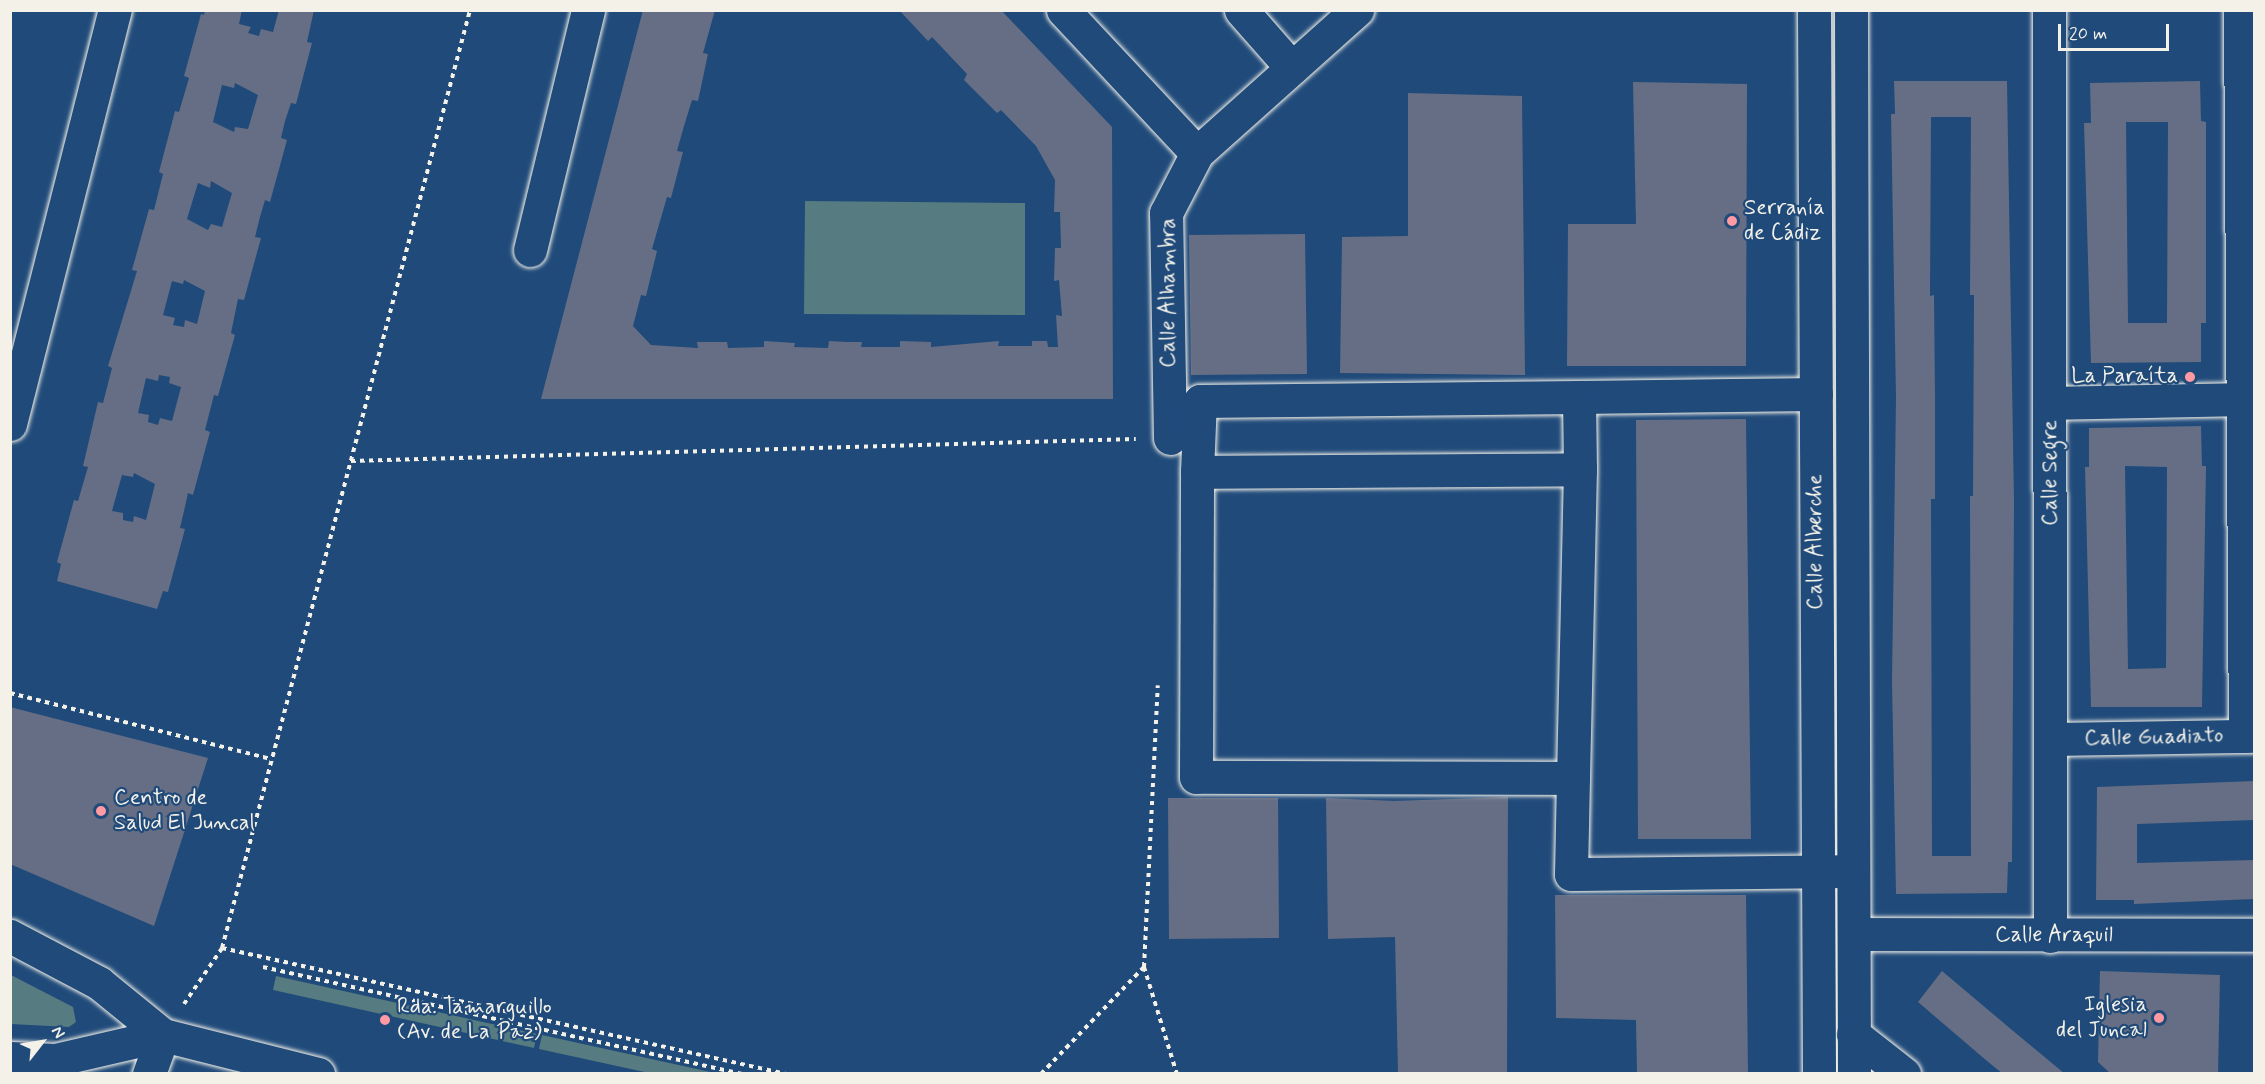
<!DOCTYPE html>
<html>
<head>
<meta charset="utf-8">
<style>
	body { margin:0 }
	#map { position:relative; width:2265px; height:1084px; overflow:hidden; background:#1f4a7a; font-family:Mynerve,sans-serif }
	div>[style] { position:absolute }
	.green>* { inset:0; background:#567b80 }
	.building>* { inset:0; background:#656e85 }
	.path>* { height:4px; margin-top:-2px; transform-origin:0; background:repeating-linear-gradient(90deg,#f4f1e8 0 4.5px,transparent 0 9px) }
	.roads { filter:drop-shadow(0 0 2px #f4f1e8) drop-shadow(0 0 2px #f4f1e8) }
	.minor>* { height:33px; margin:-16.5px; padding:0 16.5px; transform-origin:16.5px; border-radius:16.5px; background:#1f4a7a }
	.major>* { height:33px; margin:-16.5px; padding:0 16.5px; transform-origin:16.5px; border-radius:16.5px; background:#1f4a7a }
	.dots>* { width:16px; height:16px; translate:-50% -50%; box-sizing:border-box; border:3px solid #1f4a7a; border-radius:50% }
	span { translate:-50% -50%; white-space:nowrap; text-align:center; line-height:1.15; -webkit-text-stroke:4.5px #1f4a7a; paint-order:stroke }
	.poi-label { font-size:22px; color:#f4f1e8 }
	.left { translate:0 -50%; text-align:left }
	.right { translate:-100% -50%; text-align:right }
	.street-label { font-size:22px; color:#f4f1e8 }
	.frame { position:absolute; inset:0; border:12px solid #f4f1e8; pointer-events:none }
	.north { position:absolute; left:12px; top:1012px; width:60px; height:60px; -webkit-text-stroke:4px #1f4a7a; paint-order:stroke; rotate:59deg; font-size:16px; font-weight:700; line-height:24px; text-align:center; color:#f4f1e8 }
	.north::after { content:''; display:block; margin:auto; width:21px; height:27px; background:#f4f1e8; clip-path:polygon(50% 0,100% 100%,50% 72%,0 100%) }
	.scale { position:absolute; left:2058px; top:24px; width:111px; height:27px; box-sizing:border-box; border:3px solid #f4f1e8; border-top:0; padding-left:8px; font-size:18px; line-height:21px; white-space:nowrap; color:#f4f1e8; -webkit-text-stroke:4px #1f4a7a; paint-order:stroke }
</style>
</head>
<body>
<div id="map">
	<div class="green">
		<div style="clip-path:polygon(805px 201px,1025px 203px,1025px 315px,804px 314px)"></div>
		<div style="clip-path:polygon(11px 975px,73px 1007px,76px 1022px,69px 1027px,11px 1024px)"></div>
		<div style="clip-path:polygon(276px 976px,537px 1034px,534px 1048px,273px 990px)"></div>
		<div style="clip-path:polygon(542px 1035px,715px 1073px,649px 1073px,539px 1049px)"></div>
	</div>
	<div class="building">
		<div style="clip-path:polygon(evenodd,205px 10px,242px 10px,239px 24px,251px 27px,248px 33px,259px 36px,261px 29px,273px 32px,279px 10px,314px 10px,307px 42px,312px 43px,296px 104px,291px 103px,285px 121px,281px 138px,287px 140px,270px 202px,265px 200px,260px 217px,255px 237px,261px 238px,244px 300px,238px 299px,231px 333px,235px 335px,218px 396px,214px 395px,205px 430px,210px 432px,193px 495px,188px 493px,184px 511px,180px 528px,185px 529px,168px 592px,163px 591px,157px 609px,57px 581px,61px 564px,57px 562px,74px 500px,78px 501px,88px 467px,83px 466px,98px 402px,103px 403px,112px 368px,108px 366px,137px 271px,132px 270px,149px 209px,154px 210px,163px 174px,159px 172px,175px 111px,179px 112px,189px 78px,184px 76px,201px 14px,204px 15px,205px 10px,235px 83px,258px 95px,248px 129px,235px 127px,234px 132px,213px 122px,222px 85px,234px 88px,235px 83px,205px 10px,211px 181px,232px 193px,222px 227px,211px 224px,208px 230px,187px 219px,198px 183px,210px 188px,211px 181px,205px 10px,184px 280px,205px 291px,197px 324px,185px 320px,184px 327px,173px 325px,175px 318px,163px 315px,172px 281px,183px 284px,184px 280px,205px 10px,159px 375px,170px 377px,169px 383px,181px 387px,172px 421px,160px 418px,158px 425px,148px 422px,149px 415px,138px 413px,146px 378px,158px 381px,159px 375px,205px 10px,134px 473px,155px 484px,146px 520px,134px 516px,133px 522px,123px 520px,123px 513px,112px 511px,122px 475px,133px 477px,134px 473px)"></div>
		<div style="clip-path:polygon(643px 10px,715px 10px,703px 53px,708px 54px,698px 101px,692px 100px,684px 126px,677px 151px,683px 152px,671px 198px,667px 197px,652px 249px,657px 251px,646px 296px,641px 295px,633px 326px,651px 345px,698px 348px,697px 342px,727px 342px,728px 348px,764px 347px,764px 341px,795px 343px,794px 347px,828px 348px,829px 341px,847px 342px,862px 342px,861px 347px,900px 347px,900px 341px,931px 342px,931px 347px,999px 341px,998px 346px,1032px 346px,1032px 341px,1047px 341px,1048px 347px,1058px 347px,1056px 315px,1062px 316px,1059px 280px,1054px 281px,1055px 248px,1061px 248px,1060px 212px,1054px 212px,1055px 180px,1036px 146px,1001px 110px,997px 113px,964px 80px,967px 74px,949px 55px,932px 37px,928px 41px,899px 10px,1001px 10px,1112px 127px,1113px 399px,541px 399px)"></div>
		<div style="clip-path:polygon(evenodd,1894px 81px,2007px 81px,2014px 502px,2012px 862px,2008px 862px,2007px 893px,1896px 894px,1892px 681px,1896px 398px,1891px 114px,1895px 114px,1894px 81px,1931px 117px,1971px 117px,1970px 295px,1974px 295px,1973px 496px,1970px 496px,1971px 856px,1932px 856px,1931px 499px,1935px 499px,1935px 398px,1934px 295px,1930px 296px,1931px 117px)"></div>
		<div style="clip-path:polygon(evenodd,2200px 81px,2201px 121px,2206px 122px,2206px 323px,2201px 323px,2201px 362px,2091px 363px,2084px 123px,2091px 123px,2090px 83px,2200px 81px,2126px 122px,2168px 122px,2167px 323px,2128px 323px,2126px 122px)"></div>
		<div style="clip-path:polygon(1633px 82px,1747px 84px,1746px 366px,1567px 366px,1568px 224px,1636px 224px)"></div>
		<div style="clip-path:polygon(1408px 93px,1522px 96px,1525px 375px,1340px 373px,1342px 237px,1408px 236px)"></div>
		<div style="clip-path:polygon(1305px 234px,1307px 374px,1191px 375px,1189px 235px)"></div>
		<div style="clip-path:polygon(1746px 419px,1751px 839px,1638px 839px,1636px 420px)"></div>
		<div style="clip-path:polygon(evenodd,2201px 426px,2202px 466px,2206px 466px,2202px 707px,2091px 707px,2085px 467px,2089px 467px,2089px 428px,2201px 426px,2125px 466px,2167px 467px,2166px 668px,2128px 669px,2125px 466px)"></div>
		<div style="clip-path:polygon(10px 707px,208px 758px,154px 926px,10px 864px)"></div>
		<div style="clip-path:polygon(2254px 781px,2254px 820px,2137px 824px,2137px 863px,2254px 860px,2254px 899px,2134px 904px,2134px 900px,2096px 900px,2097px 787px)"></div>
		<div style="clip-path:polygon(1508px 797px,1507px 1074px,1398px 1074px,1395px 937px,1328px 939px,1326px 798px,1394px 801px)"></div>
		<div style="clip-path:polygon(1168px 798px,1278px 798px,1279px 938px,1169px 939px)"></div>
		<div style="clip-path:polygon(1555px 895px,1746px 895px,1748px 1074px,1637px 1074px,1636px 1020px,1556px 1018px)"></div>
		<div style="clip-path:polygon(1942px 971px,2012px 1030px,2065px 1074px,2003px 1074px,1987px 1061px,1918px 1002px)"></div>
		<div style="clip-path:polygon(2100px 971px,2220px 975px,2218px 1074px,2111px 1074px,2098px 1062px)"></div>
	</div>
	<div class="path">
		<div style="left:351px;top:461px;width:785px;rotate:-1.61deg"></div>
		<div style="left:10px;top:693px;width:269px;rotate:14.2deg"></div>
		<div style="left:222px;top:948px;width:578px;rotate:12.59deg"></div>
		<div style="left:263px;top:967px;width:492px;rotate:12.6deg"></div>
		<div style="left:1144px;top:967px;width:112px;rotate:72.9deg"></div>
		<div style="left:184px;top:1004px;width:68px;rotate:-55.8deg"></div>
		<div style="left:222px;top:948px;width:970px;rotate:-75.19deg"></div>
		<div style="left:1041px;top:1074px;width:149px;rotate:-46.1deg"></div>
		<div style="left:1144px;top:967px;width:282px;rotate:-87.2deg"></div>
	</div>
	<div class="roads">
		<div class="minor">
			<div style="left:1063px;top:10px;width:196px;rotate:46.9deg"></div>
			<div style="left:1241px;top:10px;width:77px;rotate:48.7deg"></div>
			<div style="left:1814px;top:10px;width:1064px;rotate:89.73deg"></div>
			<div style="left:1851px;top:10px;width:1064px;rotate:89.84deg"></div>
			<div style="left:2049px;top:10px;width:926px;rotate:89.94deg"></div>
			<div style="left:2240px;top:10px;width:726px;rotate:89.61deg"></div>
			<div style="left:530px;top:250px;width:247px;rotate:-76.4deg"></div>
			<div style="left:2051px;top:403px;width:192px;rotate:-1.2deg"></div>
			<div style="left:10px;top:424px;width:427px;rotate:-75.8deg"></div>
			<div style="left:1170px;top:438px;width:225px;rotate:-91deg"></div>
			<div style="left:1166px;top:213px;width:68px;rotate:-62.7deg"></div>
			<div style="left:1197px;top:153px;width:215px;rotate:-41.8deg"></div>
			<div style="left:1580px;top:469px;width:72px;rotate:-90.8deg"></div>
			<div style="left:1579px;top:397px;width:237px;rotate:-0.7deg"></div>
			<div style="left:1197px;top:472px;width:71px;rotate:-87.6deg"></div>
			<div style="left:1200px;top:401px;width:379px;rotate:-0.6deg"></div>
			<div style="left:2053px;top:739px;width:201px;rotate:-0.9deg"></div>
			<div style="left:1573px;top:778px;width:377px;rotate:-179.8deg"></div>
			<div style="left:1196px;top:777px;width:305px;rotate:-89.8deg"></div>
			<div style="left:1197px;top:472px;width:383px;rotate:-0.4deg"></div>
			<div style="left:1580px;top:469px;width:309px;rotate:91.3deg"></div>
			<div style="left:1573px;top:778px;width:96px;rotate:91.2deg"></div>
			<div style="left:1571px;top:874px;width:282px;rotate:-0.6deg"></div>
			<div style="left:1854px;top:934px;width:400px;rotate:0.1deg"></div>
			<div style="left:1853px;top:1034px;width:65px;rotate:38.1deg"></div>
			<div style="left:149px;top:1074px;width:41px;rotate:-70.3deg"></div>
		</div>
		<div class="major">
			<div style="left:10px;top:936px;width:101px;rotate:27.8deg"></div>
			<div style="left:99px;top:983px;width:82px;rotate:39.1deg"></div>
			<div style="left:163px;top:1035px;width:160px;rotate:14.1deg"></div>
			<div style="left:10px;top:1058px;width:45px;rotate:2.5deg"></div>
			<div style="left:55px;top:1060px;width:111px;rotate:-13deg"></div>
		</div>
	</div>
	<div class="dots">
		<div style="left:1732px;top:221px;background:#ff9aa2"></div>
		<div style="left:2190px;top:377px;background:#ff9aa2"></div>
		<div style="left:101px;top:811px;background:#ff9aa2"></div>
		<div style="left:2159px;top:1018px;background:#ff9aa2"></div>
		<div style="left:385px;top:1020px;background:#ff9aa2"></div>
	</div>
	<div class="poi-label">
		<span class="left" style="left:1744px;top:221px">Serranía<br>de Cádiz</span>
		<span class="right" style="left:2178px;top:377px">La Paraíta</span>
		<span class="left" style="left:114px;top:811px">Centro de<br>Salud El Juncal</span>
		<span class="right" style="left:2147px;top:1018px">Iglesia<br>del Juncal</span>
		<span class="left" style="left:397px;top:1020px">Rda. Tamarguillo<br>(Av. de La Paz)</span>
	</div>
	<div class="street-label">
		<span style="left:1169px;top:293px;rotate:-90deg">Calle Alhambra</span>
		<span style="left:2051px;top:473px;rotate:-90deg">Calle Segre</span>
		<span style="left:1816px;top:542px;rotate:-90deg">Calle Alberche</span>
		<span style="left:2154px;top:738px;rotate:-1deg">Calle Guadiato</span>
		<span style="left:2054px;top:936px">Calle Araquil</span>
	</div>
	<div class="frame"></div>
	<div class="north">N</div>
	<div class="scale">20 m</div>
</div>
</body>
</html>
